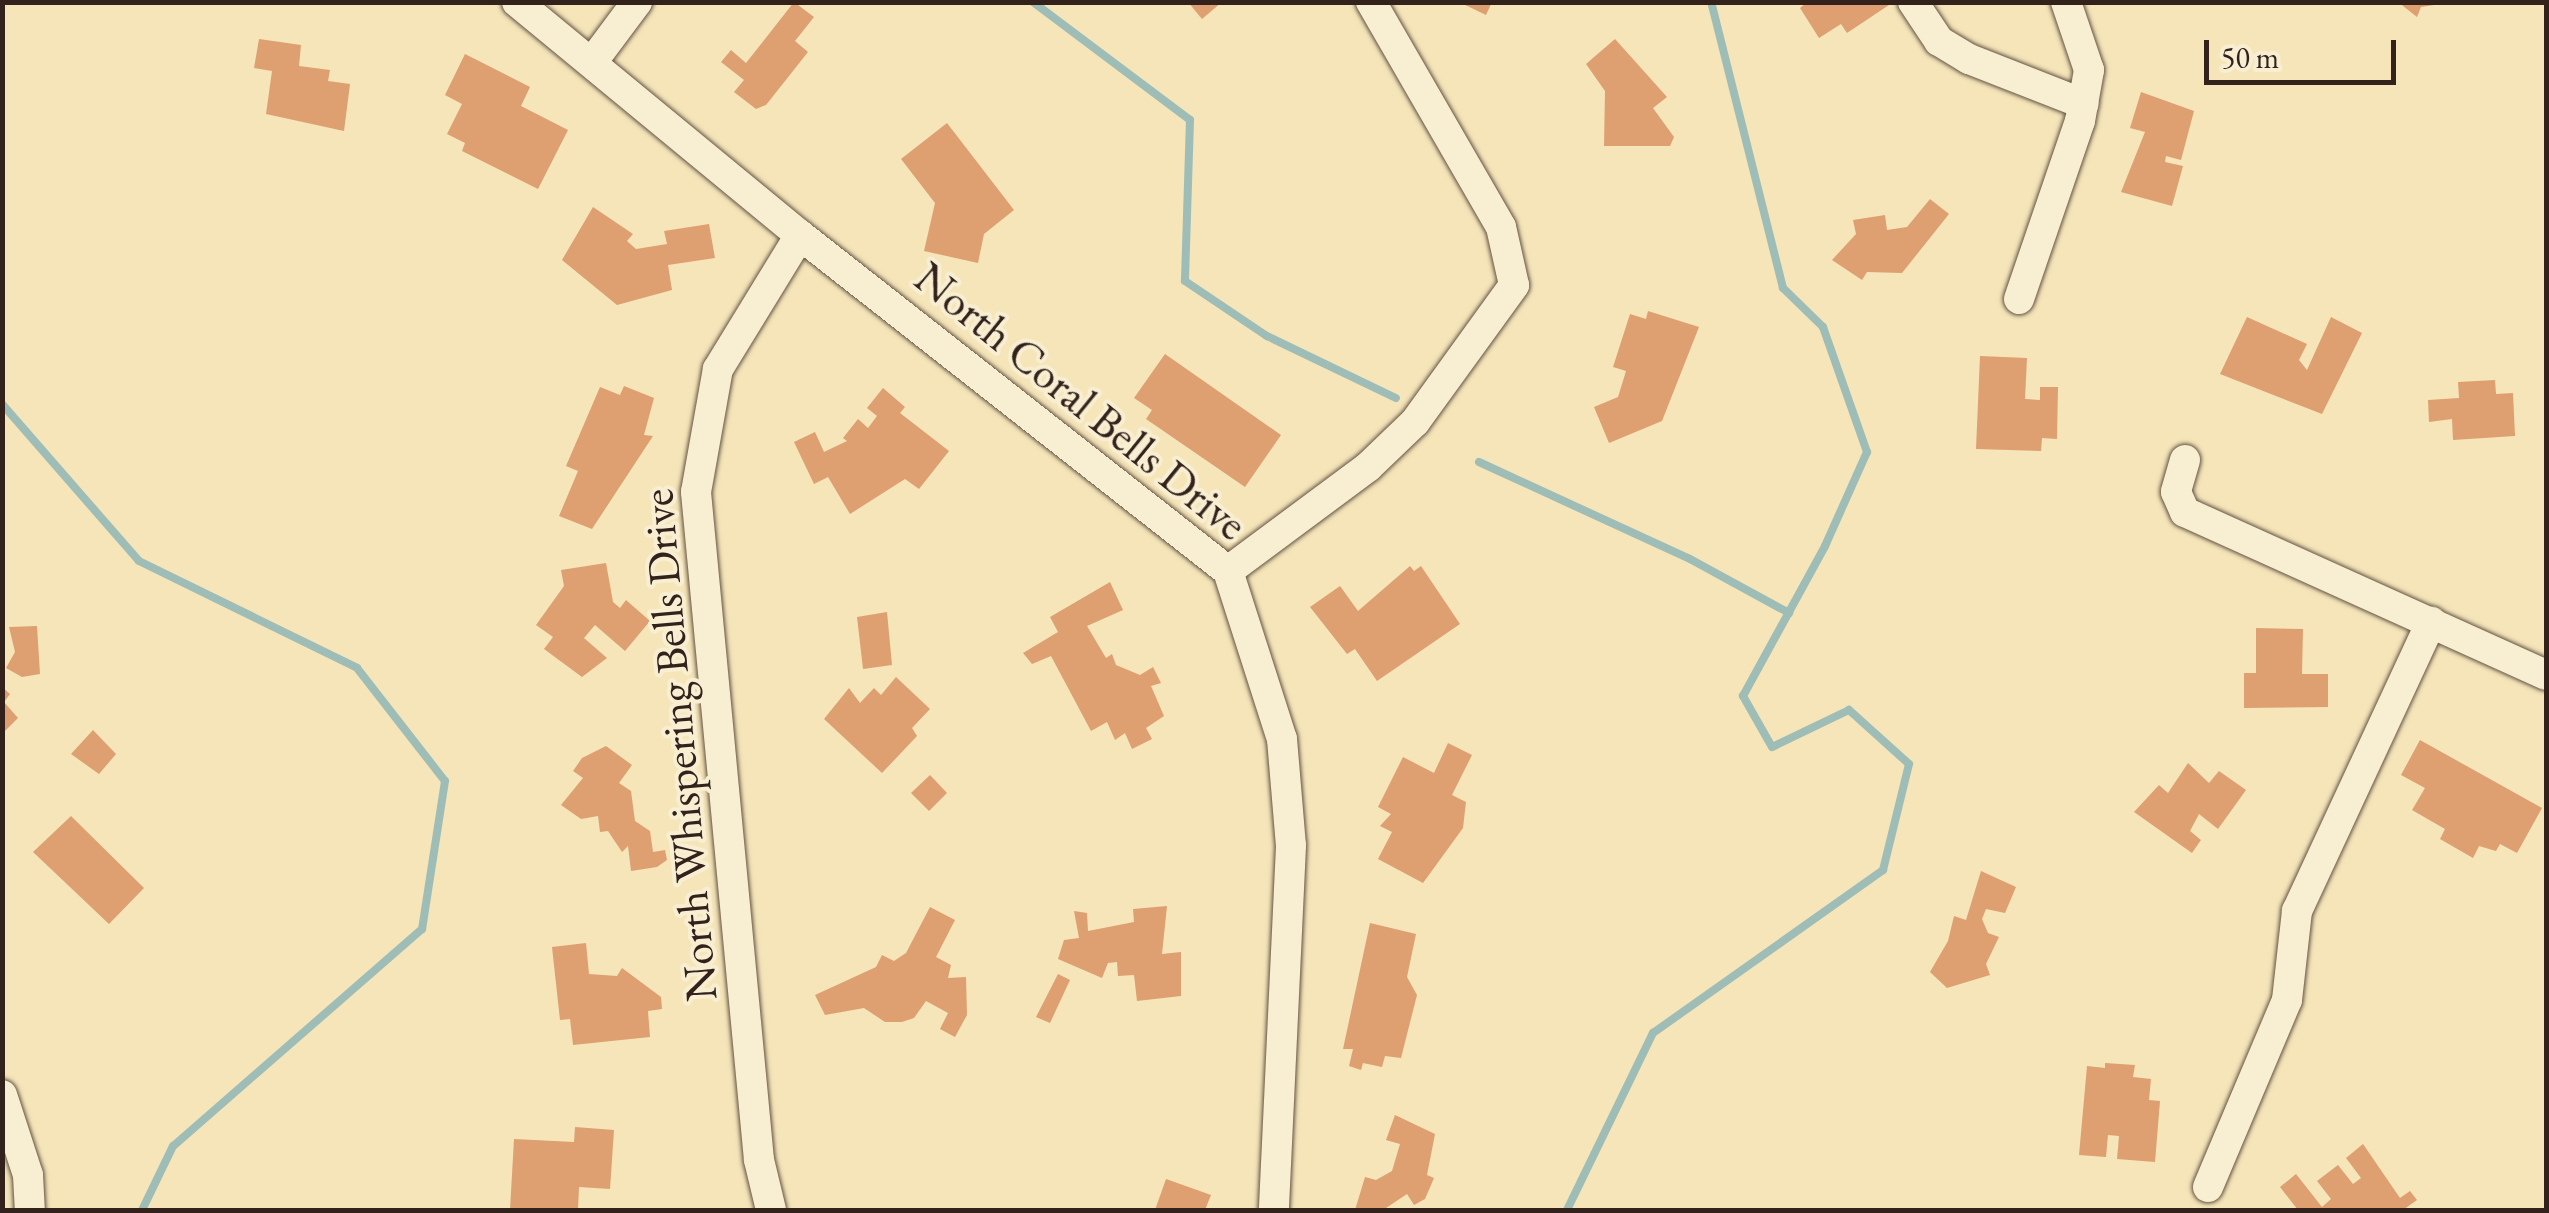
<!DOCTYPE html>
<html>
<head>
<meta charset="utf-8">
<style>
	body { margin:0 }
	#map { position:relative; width:2549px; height:1213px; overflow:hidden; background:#f5e5b9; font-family:"EB Garamond",serif }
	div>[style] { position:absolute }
	.stream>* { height:8px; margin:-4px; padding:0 4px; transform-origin:4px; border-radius:4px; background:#9ebdb7 }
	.building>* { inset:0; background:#de9f71 }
	.roads { filter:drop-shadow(0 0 2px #635342) drop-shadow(0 0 2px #635342) }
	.minor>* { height:30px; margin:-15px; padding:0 15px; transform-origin:15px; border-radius:15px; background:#f8eed2 }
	span { translate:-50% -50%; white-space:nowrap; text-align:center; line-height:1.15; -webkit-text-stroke:8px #f8eed2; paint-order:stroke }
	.street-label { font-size:45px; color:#32221b }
	.frame { position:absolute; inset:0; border:5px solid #32221b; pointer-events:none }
	.scale { position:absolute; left:2204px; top:40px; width:192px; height:45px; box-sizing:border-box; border:5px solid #32221b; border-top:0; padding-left:12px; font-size:30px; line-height:35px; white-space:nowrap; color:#32221b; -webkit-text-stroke:8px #f8eed2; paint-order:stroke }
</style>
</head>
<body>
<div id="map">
	<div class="stream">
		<div style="left:1033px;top:2px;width:196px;rotate:36.9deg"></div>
		<div style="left:1190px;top:120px;width:161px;rotate:91.8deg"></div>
		<div style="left:1185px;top:281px;width:99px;rotate:33.9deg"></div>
		<div style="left:1267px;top:336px;width:143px;rotate:25.7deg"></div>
		<div style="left:2px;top:404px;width:208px;rotate:48.9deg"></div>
		<div style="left:139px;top:561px;width:243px;rotate:26.1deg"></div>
		<div style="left:357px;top:668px;width:143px;rotate:52.1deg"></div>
		<div style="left:445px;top:781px;width:150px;rotate:98.8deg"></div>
		<div style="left:422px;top:929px;width:330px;rotate:138.9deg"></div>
		<div style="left:173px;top:1146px;width:71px;rotate:115.8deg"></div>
		<div style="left:1479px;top:462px;width:232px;rotate:24.7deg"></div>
		<div style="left:1690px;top:559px;width:113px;rotate:28.6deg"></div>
		<div style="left:1567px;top:1210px;width:197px;rotate:-64.1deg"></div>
		<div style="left:1653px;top:1033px;width:282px;rotate:-35.3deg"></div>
		<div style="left:1883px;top:870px;width:109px;rotate:-76.2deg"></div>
		<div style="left:1909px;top:764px;width:81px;rotate:-138deg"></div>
		<div style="left:1849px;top:710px;width:85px;rotate:154.3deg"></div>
		<div style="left:1772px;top:747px;width:59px;rotate:-119.6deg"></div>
		<div style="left:1743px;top:696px;width:171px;rotate:-61.3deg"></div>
		<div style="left:1825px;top:546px;width:103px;rotate:-65.9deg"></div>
		<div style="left:1867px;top:452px;width:133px;rotate:-109.4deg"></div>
		<div style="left:1823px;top:327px;width:56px;rotate:-135.7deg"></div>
		<div style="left:1783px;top:288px;width:295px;rotate:-104.1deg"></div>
	</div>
	<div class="building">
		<div style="clip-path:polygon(794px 2px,814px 17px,795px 41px,808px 52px,766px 105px,756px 109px,734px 92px,744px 80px,721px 62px,731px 50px,746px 63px)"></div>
		<div style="clip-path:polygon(1188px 2px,1222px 2px,1202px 19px)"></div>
		<div style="clip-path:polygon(1459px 2px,1492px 2px,1486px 15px)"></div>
		<div style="clip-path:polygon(1807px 2px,1888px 2px,1889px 5px,1847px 33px,1841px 24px,1819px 38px,1800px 8px)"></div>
		<div style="clip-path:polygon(2398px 2px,2434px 2px,2434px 5px,2421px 7px,2417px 17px)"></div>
		<div style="clip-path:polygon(259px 39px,301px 45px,299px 66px,330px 70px,328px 81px,350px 84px,344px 131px,266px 114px,272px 71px,254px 68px)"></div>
		<div style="clip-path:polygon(1615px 39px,1667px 97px,1653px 108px,1674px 137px,1670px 146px,1604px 146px,1605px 91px,1586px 64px)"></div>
		<div style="clip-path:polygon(465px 54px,530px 87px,521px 106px,568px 130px,538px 189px,462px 151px,465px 143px,447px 134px,462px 104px,445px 95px)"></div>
		<div style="clip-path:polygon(2141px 92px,2194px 111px,2181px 160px,2166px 156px,2165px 162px,2183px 166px,2172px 206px,2121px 192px,2145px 132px,2130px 128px)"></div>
		<div style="clip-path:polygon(947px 123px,1014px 210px,984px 234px,978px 263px,924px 251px,935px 203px,901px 159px)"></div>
		<div style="clip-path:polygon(1930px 199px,1949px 214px,1902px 273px,1867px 272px,1862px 280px,1832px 260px,1856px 234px,1853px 220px,1885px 215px,1887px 230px,1907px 227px)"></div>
		<div style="clip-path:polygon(593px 207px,633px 234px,627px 241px,636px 249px,667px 244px,664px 231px,709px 224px,715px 258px,668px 265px,672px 290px,617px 305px,562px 260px)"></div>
		<div style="clip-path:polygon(1648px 311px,1699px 327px,1662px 421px,1609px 443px,1594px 407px,1618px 397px,1626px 371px,1613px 367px,1630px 314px,1646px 319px)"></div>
		<div style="clip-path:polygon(2247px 317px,2307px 344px,2299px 360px,2307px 370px,2331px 317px,2362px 333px,2322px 414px,2220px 374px)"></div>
		<div style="clip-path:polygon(1165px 354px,1281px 435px,1245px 487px,1146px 419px,1152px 410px,1134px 398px)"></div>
		<div style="clip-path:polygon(1980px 356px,2027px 358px,2025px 399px,2040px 400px,2040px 387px,2058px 387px,2057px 439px,2042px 438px,2041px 451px,1976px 449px)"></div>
		<div style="clip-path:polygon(2495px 380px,2496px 394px,2513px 393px,2515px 436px,2453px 440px,2452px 419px,2429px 422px,2428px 400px,2459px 398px,2458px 382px)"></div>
		<div style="clip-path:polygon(624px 386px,654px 398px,644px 435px,653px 436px,592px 529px,559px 516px,578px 471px,566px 466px,600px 387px,620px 395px)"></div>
		<div style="clip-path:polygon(883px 388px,905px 407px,900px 413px,949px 451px,919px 489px,905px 479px,850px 514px,828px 477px,814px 484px,794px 442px,815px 432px,824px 452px,847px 441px,843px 438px,858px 419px,868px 428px,877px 416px,867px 408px)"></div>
		<div style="clip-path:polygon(606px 563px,613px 602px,620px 608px,626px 600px,650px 621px,625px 651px,595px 625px,584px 638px,607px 658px,582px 677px,544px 649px,553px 637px,536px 625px,564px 586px,561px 570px)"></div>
		<div style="clip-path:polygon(1410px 566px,1414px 571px,1421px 566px,1460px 624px,1377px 681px,1355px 649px,1347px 654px,1310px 607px,1340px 586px,1358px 611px)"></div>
		<div style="clip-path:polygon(1110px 582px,1123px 610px,1087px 626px,1106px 658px,1112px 654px,1116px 665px,1140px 675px,1153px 667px,1161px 683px,1151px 686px,1164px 716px,1146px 728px,1152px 739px,1132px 749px,1125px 733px,1115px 740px,1107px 722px,1091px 731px,1051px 656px,1032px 664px,1023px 653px,1058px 632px,1050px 617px)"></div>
		<div style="clip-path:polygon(887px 612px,892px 665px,863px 669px,857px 617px)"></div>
		<div style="clip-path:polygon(37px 626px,40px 674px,22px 677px,6px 668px,15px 652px,9px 627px)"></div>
		<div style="clip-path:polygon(2256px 628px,2303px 629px,2302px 674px,2328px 674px,2328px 707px,2244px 708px,2244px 673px,2256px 673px)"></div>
		<div style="clip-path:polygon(896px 677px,930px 709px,912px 728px,917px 736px,882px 773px,824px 719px,849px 688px,860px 703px,874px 688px,881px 695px)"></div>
		<div style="clip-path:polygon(2px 687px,10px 694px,4px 702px,18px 718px,2px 734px)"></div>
		<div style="clip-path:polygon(93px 730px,116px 754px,99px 774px,71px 754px)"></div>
		<div style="clip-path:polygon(2420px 740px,2542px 808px,2517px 853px,2500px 844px,2496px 851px,2479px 846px,2473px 858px,2440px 839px,2445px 829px,2412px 810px,2425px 788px,2401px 775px)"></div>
		<div style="clip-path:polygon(1448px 743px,1472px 755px,1452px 795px,1466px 802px,1463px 828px,1423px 883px,1378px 859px,1392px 832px,1380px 826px,1391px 814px,1378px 807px,1403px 757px,1434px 773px)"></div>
		<div style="clip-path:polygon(606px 746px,632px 765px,619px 783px,631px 791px,635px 821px,650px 831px,653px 852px,665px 850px,667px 860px,657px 867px,631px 871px,628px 846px,622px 852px,608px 831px,600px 832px,598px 816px,581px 819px,561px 805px,583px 778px,573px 771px,582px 758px)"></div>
		<div style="clip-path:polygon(2188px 763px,2209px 783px,2219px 771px,2246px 790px,2218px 829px,2199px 814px,2190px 831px,2201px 840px,2192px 853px,2134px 812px,2159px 785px,2168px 793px)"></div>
		<div style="clip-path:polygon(930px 775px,947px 793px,929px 811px,911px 793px)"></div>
		<div style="clip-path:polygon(71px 816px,144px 888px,109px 924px,33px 852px)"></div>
		<div style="clip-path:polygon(1981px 871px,2016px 887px,2005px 913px,1986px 909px,1982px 919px,1988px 933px,1999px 937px,1986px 964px,1990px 975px,1947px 988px,1930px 972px,1948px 941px,1954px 916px,1966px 920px)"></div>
		<div style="clip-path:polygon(1167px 906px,1162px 954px,1181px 952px,1181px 996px,1137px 1001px,1134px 975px,1118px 976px,1117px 962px,1108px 963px,1102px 978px,1058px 959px,1064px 940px,1079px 938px,1074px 911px,1087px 913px,1088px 931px,1134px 922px,1133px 909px)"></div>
		<div style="clip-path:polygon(930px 907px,955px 920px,936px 957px,951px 965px,948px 978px,966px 977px,967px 1015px,955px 1037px,940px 1029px,948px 1013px,926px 1001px,914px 1018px,902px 1022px,885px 1022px,864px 1008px,825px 1015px,815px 995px,876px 967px,882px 955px,894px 961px,906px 953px)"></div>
		<div style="clip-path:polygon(1370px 923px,1416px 934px,1407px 977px,1417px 995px,1401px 1058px,1385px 1056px,1382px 1067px,1363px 1063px,1361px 1070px,1349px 1066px,1353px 1049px,1343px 1049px)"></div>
		<div style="clip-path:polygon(586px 943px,589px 974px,617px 976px,622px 968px,661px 997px,662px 1009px,648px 1011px,650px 1037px,573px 1045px,570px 1019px,560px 1020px,552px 947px)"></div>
		<div style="clip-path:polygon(1058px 974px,1070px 980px,1050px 1023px,1036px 1017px)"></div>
		<div style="clip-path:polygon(2105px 1063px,2135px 1065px,2133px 1077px,2151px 1079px,2149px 1100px,2160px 1101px,2155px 1162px,2117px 1159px,2119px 1136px,2108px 1135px,2106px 1157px,2079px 1155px,2087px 1066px,2105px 1068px)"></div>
		<div style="clip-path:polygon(1395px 1115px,1435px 1134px,1427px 1175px,1434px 1178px,1425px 1199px,1414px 1205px,1407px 1194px,1383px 1210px,1355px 1210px,1365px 1177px,1376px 1180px,1392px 1171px,1400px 1144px,1386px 1140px)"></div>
		<div style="clip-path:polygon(575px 1127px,614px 1130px,610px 1189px,579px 1187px,578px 1210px,510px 1210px,514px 1139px,574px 1142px)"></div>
		<div style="clip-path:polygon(2363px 1144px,2400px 1198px,2410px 1191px,2417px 1200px,2403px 1210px,2298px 1210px,2280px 1187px,2296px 1174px,2322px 1207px,2331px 1199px,2317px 1181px,2338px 1165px,2353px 1184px,2361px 1178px,2346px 1158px)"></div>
		<div style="clip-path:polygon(1166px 1179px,1211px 1195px,1205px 1210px,1155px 1210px)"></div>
	</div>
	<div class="roads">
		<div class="minor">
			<div style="left:517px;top:2px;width:367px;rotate:39.5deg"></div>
			<div style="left:800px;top:235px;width:544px;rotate:38.13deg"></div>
			<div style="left:1228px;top:571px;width:176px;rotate:72.2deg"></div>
			<div style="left:1282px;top:739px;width:107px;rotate:85.2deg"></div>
			<div style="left:1291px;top:846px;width:364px;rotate:92.7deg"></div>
			<div style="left:1913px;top:2px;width:47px;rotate:56.3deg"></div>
			<div style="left:1939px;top:41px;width:35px;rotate:31deg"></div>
			<div style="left:1969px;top:59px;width:123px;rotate:21.4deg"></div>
			<div style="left:593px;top:61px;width:74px;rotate:-53.3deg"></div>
			<div style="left:2019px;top:299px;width:188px;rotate:-71.1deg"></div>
			<div style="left:2080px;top:121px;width:52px;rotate:-80deg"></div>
			<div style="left:2089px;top:70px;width:72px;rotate:-108.7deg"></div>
			<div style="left:2185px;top:460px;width:33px;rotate:106deg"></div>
			<div style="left:2176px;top:492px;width:22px;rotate:66deg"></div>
			<div style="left:2185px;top:512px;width:396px;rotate:24.3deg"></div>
			<div style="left:1228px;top:571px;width:174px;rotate:-36.6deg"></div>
			<div style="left:1368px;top:467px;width:65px;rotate:-43.8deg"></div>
			<div style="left:1415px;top:422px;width:169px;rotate:-54.1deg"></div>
			<div style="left:1514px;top:285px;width:59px;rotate:-102.6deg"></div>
			<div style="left:1501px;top:227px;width:260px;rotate:-120deg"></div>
			<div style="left:2px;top:1095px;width:84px;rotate:72deg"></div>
			<div style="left:28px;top:1175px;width:35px;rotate:87deg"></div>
			<div style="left:2208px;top:1187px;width:203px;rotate:-67.1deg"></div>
			<div style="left:2287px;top:1000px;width:90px;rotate:-83.6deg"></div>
			<div style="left:2297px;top:911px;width:319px;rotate:-65.1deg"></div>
			<div style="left:771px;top:1210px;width:51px;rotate:-103.5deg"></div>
			<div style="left:759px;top:1160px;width:671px;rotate:-95.39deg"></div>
			<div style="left:696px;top:492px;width:125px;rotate:-79.9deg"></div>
			<div style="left:718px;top:369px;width:157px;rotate:-58.5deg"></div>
		</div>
	</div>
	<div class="street-label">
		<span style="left:1081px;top:401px;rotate:39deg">North Coral Bells Drive</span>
		<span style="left:679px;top:745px;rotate:-95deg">North Whispering Bells Drive</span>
	</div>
	<div class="frame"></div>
	<div class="scale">50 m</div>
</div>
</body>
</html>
